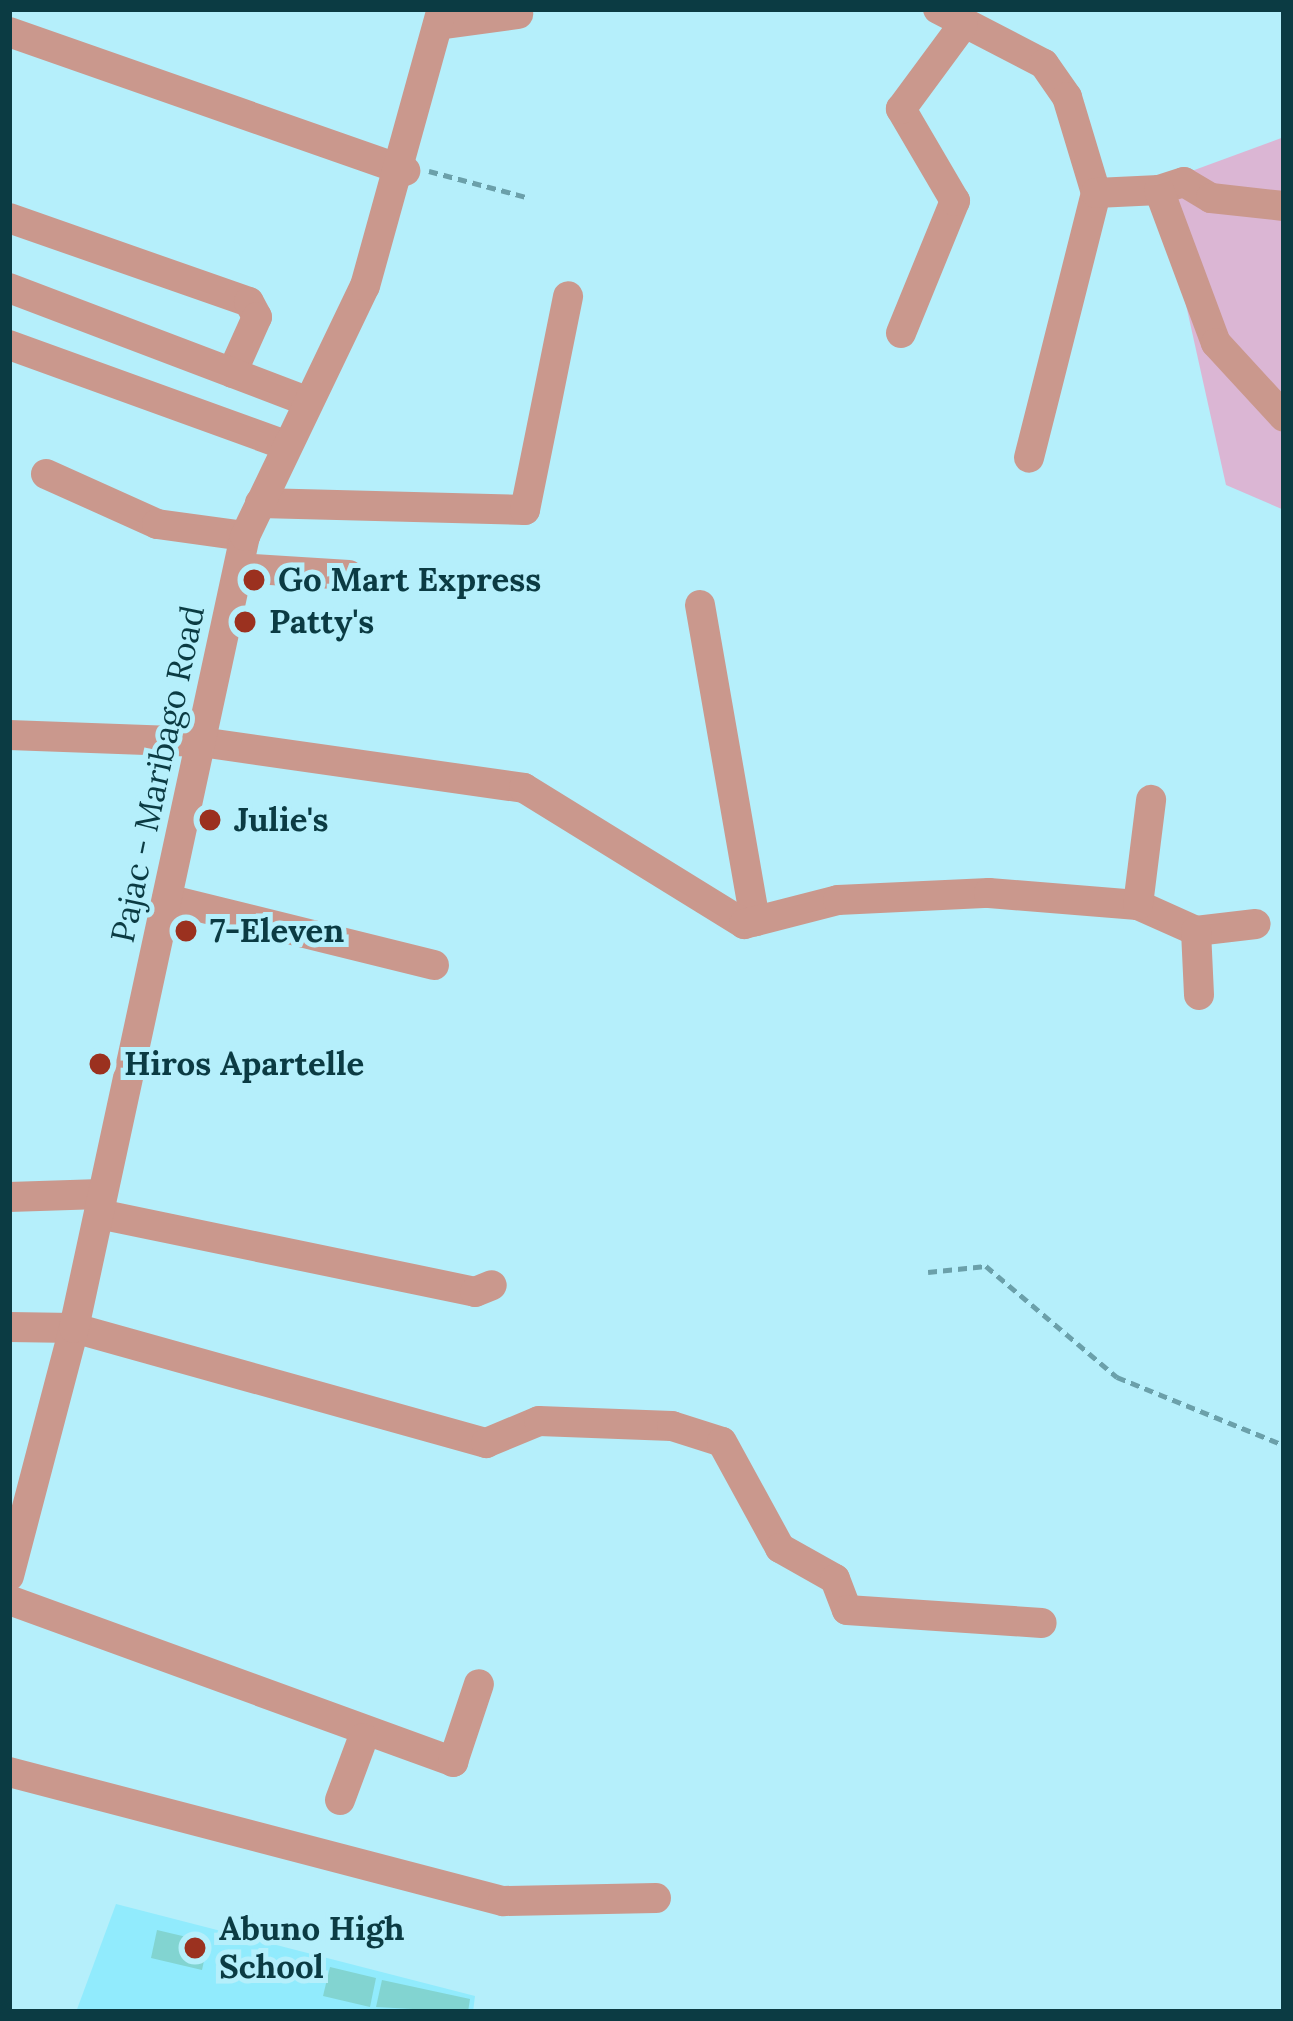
<!DOCTYPE html>
<html>
<head>
<meta charset="utf-8">
<style>
	body { margin:0 }
	#map { position:relative; width:1293px; height:2021px; overflow:hidden; background:#b5effb; font-family:Lora,serif }
	div>[style] { position:absolute }
	.built>* { inset:0; background:#91ebfd }
	.green>* { inset:0; background:#dbb6d4 }
	.building>* { inset:0; background:#82d4d1 }
	.path>* { height:4.5px; margin-top:-2.25px; transform-origin:0; background:repeating-linear-gradient(90deg,#6ba0aa 0 9px,transparent 0 15px) }
	.minor>* { height:30px; margin:-15px; padding:0 15px; transform-origin:15px; border-radius:15px; background:#ca988d }
	.dots>* { width:33px; height:33px; translate:-50% -50%; box-sizing:border-box; border:6px solid #b5effb; border-radius:50% }
	span { translate:-50% -50%; white-space:nowrap; text-align:center; line-height:1.15; -webkit-text-stroke:10px #b5effb; paint-order:stroke }
	.poi-label { font-size:33px; color:#0b3b43; font-weight:700 }
	.left { translate:0 -50%; text-align:left }
	.street-label { font-size:33px; color:#0b3b43 }
	.frame { position:absolute; inset:0; border:12px solid #0b3b43; pointer-events:none }
</style>
</head>
<body>
<div id="map">
	<div class="built">
		<div style="clip-path:polygon(116px 1904px,475px 1996px,473px 2012px,76px 2012px)"></div>
	</div>
	<div class="green">
		<div style="clip-path:polygon(1284px 137px,1284px 510px,1226px 485px,1159px 183px)"></div>
	</div>
	<div class="building">
		<div style="clip-path:polygon(157px 1930px,208px 1942px,202px 1970px,151px 1958px)"></div>
		<div style="clip-path:polygon(330px 1967px,376px 1978px,370px 2007px,323px 1996px)"></div>
		<div style="clip-path:polygon(382px 1980px,470px 1999px,468px 2012px,376px 2007px)"></div>
	</div>
	<div class="path">
		<div style="left:429px;top:171px;width:100px;rotate:15deg"></div>
		<div style="left:928px;top:1272px;width:58px;rotate:-5.9deg"></div>
		<div style="left:986px;top:1266px;width:172px;rotate:40.3deg"></div>
		<div style="left:1117px;top:1377px;width:180px;rotate:22.2deg"></div>
	</div>
	<div class="minor">
		<div style="left:938px;top:9px;width:119px;rotate:27.4deg"></div>
		<div style="left:1044px;top:64px;width:40px;rotate:55.1deg"></div>
		<div style="left:1067px;top:97px;width:100px;rotate:73.2deg"></div>
		<div style="left:1096px;top:193px;width:273px;rotate:104.2deg"></div>
		<div style="left:438px;top:25px;width:81px;rotate:-7.8deg"></div>
		<div style="left:9px;top:32px;width:420px;rotate:19.3deg"></div>
		<div style="left:1159px;top:190px;width:26px;rotate:-18deg"></div>
		<div style="left:1184px;top:182px;width:31px;rotate:31deg"></div>
		<div style="left:1211px;top:198px;width:73px;rotate:6.3deg"></div>
		<div style="left:1096px;top:193px;width:63px;rotate:-2.7deg"></div>
		<div style="left:1159px;top:190px;width:163px;rotate:69.6deg"></div>
		<div style="left:1216px;top:343px;width:100px;rotate:47.4deg"></div>
		<div style="left:9px;top:218px;width:254px;rotate:19.3deg"></div>
		<div style="left:249px;top:302px;width:17px;rotate:62deg"></div>
		<div style="left:257px;top:317px;width:61px;rotate:114.1deg"></div>
		<div style="left:9px;top:288px;width:316px;rotate:20.8deg"></div>
		<div style="left:901px;top:333px;width:143px;rotate:-67.8deg"></div>
		<div style="left:955px;top:201px;width:107px;rotate:-120.4deg"></div>
		<div style="left:901px;top:109px;width:104px;rotate:-53.6deg"></div>
		<div style="left:9px;top:345px;width:294px;rotate:19.9deg"></div>
		<div style="left:46px;top:474px;width:122px;rotate:24.2deg"></div>
		<div style="left:157px;top:524px;width:89px;rotate:7.8deg"></div>
		<div style="left:260px;top:503px;width:265px;rotate:1.5deg"></div>
		<div style="left:525px;top:510px;width:218px;rotate:-78.6deg"></div>
		<div style="left:239px;top:568px;width:110px;rotate:3.6deg"></div>
		<div style="left:700px;top:605px;width:321px;rotate:80.1deg"></div>
		<div style="left:9px;top:735px;width:192px;rotate:2.1deg"></div>
		<div style="left:201px;top:742px;width:326px;rotate:8.1deg"></div>
		<div style="left:524px;top:788px;width:259px;rotate:31.7deg"></div>
		<div style="left:744px;top:924px;width:97px;rotate:-14.3deg"></div>
		<div style="left:838px;top:900px;width:151px;rotate:-2.7deg"></div>
		<div style="left:989px;top:893px;width:149px;rotate:4.6deg"></div>
		<div style="left:1138px;top:905px;width:64px;rotate:24.1deg"></div>
		<div style="left:1196px;top:931px;width:60px;rotate:-6.7deg"></div>
		<div style="left:167px;top:899px;width:275px;rotate:13.9deg"></div>
		<div style="left:1138px;top:905px;width:106px;rotate:-82.9deg"></div>
		<div style="left:1196px;top:931px;width:64px;rotate:87.3deg"></div>
		<div style="left:9px;top:1197px;width:92px;rotate:-1.9deg"></div>
		<div style="left:99px;top:1214px;width:384px;rotate:11.7deg"></div>
		<div style="left:475px;top:1292px;width:18px;rotate:-22deg"></div>
		<div style="left:9px;top:1327px;width:65px;rotate:0.9deg"></div>
		<div style="left:74px;top:1328px;width:428px;rotate:15.6deg"></div>
		<div style="left:486px;top:1443px;width:57px;rotate:-22.5deg"></div>
		<div style="left:539px;top:1421px;width:133px;rotate:2.2deg"></div>
		<div style="left:672px;top:1426px;width:52px;rotate:17.7deg"></div>
		<div style="left:722px;top:1442px;width:121px;rotate:61.3deg"></div>
		<div style="left:780px;top:1548px;width:63px;rotate:29.4deg"></div>
		<div style="left:835px;top:1579px;width:33px;rotate:69deg"></div>
		<div style="left:847px;top:1610px;width:195px;rotate:3.8deg"></div>
		<div style="left:9px;top:1576px;width:256px;rotate:-75.3deg"></div>
		<div style="left:74px;top:1328px;width:810px;rotate:-77.82deg"></div>
		<div style="left:245px;top:536px;width:277px;rotate:-64.4deg"></div>
		<div style="left:365px;top:286px;width:288px;rotate:-74.5deg"></div>
		<div style="left:9px;top:1600px;width:473px;rotate:20deg"></div>
		<div style="left:453px;top:1762px;width:82px;rotate:-71.6deg"></div>
		<div style="left:9px;top:1772px;width:511px;rotate:14.64deg"></div>
		<div style="left:503px;top:1901px;width:153px;rotate:-1.1deg"></div>
		<div style="left:340px;top:1800px;width:66px;rotate:-69.6deg"></div>
	</div>
	<div class="dots">
		<div style="left:254px;top:580px;background:#9b311f"></div>
		<div style="left:245px;top:622px;background:#9b311f"></div>
		<div style="left:210px;top:820px;background:#9b311f"></div>
		<div style="left:186px;top:931px;background:#9b311f"></div>
		<div style="left:100px;top:1064px;background:#9b311f"></div>
		<div style="left:195px;top:1948px;background:#9b311f"></div>
	</div>
	<div class="poi-label">
		<span class="left" style="left:278px;top:580px">Go Mart Express</span>
		<span class="left" style="left:269px;top:622px">Patty's</span>
		<span class="left" style="left:234px;top:820px">Julie's</span>
		<span class="left" style="left:210px;top:931px">7-Eleven</span>
		<span class="left" style="left:124px;top:1064px">Hiros Apartelle</span>
		<span class="left" style="left:219px;top:1948px">Abuno High<br>School</span>
	</div>
	<div class="street-label">
		<span style="left:158px;top:774px;rotate:-78deg">Pajac - Maribago Road</span>
	</div>
	<div class="frame"></div>
</div>
</body>
</html>
